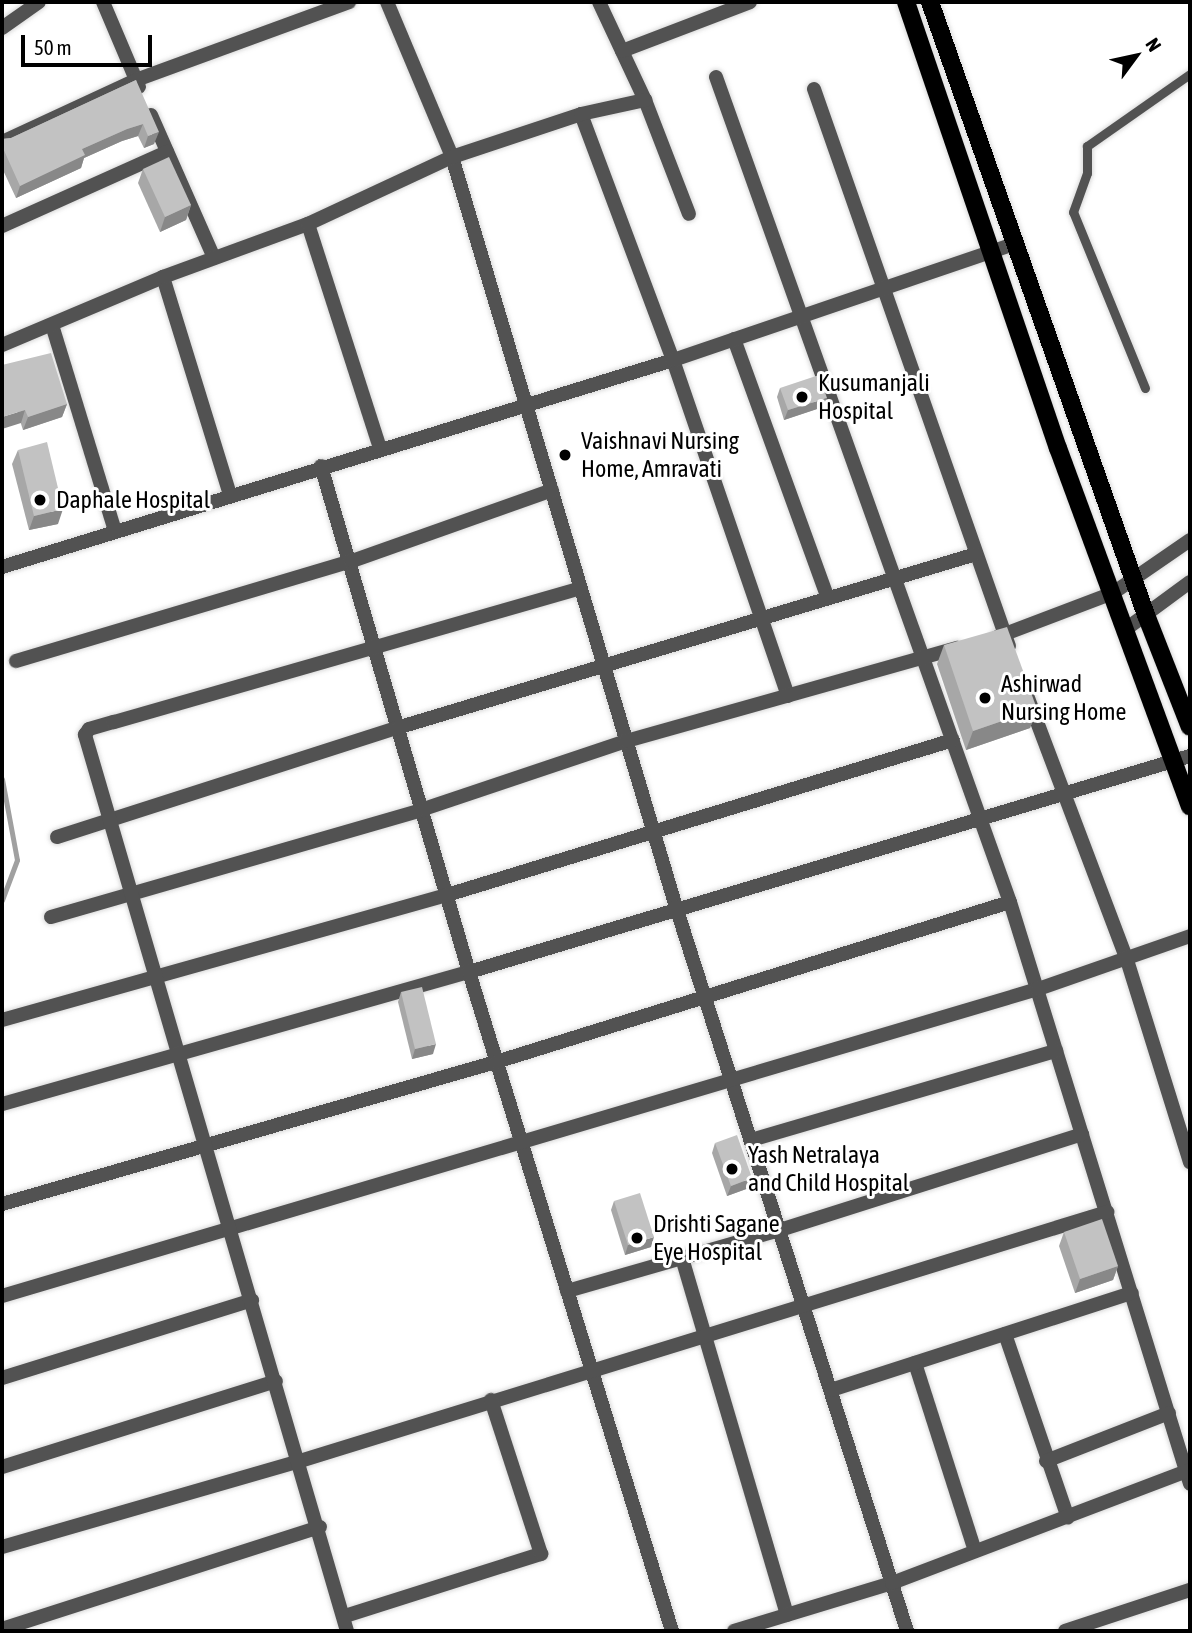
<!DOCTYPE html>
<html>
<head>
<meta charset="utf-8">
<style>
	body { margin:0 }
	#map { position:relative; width:1192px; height:1633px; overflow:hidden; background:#fff; font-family:"Asap Condensed",sans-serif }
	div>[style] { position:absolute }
	.stream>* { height:5px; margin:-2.5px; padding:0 2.5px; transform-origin:2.5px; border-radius:2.5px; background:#a0a0a0 }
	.roads { filter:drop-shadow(0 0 2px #dbdbdb) drop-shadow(0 0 2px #dbdbdb) }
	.service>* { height:9px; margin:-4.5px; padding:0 4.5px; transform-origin:4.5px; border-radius:4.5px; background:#525252 }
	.minor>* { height:14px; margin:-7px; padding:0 7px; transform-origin:7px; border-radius:7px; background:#525252 }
	.tertiary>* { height:14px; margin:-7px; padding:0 7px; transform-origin:7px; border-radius:7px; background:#525252 }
	.primary>* { height:18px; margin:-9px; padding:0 9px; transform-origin:9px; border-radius:9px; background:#000 }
	.wall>* { inset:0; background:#a7a7a7 }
	.shaded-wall>* { inset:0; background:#888 }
	.building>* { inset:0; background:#c2c2c2 }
	.dots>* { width:19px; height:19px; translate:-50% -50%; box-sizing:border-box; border:4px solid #fff; border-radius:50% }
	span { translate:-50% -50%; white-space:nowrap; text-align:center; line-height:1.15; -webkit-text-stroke:6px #fff; paint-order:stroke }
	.poi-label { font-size:24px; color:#000 }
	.left { translate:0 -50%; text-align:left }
	.frame { position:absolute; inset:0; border:4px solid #000; pointer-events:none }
	.north { position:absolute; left:1101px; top:21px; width:70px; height:70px; -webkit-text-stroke:5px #fff; paint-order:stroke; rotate:57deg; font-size:19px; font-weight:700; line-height:28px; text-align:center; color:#000 }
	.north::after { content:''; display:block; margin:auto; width:24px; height:32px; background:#000; clip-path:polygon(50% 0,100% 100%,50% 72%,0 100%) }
	.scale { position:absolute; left:21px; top:35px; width:131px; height:32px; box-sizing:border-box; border:4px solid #000; border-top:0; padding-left:9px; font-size:21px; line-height:24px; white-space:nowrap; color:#000; -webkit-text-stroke:5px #fff; paint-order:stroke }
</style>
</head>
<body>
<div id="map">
	<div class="stream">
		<div style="left:2px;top:779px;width:82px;rotate:79.5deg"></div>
		<div style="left:17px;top:860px;width:43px;rotate:110.6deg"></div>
	</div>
	<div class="roads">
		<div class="service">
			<div style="left:1145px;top:388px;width:190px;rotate:-112.2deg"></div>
			<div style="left:1073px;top:212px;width:41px;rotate:-70.3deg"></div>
			<div style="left:1087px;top:173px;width:27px;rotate:-90deg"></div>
			<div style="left:1087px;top:146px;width:126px;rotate:-35deg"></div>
		</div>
		<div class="minor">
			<div style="left:103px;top:2px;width:92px;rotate:67deg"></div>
			<div style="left:387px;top:2px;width:168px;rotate:67.2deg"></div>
			<div style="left:452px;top:157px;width:783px;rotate:73.37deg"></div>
			<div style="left:676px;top:907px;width:760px;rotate:72.3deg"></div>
			<div style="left:599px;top:2px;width:108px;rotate:64.9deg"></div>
			<div style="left:645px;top:100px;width:122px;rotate:68.9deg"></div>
			<div style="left:2px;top:28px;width:45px;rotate:-35.1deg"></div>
			<div style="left:622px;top:51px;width:137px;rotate:-20.9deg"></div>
			<div style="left:716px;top:77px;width:876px;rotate:70.39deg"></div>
			<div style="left:1010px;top:902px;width:609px;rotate:72.81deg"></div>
			<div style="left:814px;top:89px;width:590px;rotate:70.71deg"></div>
			<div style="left:581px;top:114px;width:263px;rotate:69.5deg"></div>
			<div style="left:673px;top:360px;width:355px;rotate:71.1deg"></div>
			<div style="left:151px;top:115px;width:156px;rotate:66.2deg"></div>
			<div style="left:2px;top:142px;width:148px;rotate:-24.8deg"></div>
			<div style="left:136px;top:80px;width:227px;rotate:-20.1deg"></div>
			<div style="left:308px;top:224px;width:235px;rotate:72.2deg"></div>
			<div style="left:2px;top:226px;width:181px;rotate:-24.2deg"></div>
			<div style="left:163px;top:277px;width:228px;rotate:72.9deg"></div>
			<div style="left:52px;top:325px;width:215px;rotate:73deg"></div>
			<div style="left:734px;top:339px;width:273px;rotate:70.1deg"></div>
			<div style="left:2px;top:345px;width:175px;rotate:-22.9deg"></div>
			<div style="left:163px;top:277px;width:154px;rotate:-20.1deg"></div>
			<div style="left:308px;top:224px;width:159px;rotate:-25deg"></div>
			<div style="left:452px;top:157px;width:136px;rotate:-18.4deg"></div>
			<div style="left:581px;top:114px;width:66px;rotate:-12.3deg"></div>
			<div style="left:321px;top:466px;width:527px;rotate:73.7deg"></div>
			<div style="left:469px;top:972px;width:690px;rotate:72.88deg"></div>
			<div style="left:2px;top:567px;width:702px;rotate:-17.14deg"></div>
			<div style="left:673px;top:360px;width:362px;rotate:-18.8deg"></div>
			<div style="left:997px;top:637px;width:124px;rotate:-20.8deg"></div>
			<div style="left:16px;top:661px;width:351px;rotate:-16.6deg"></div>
			<div style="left:352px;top:561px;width:212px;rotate:-19.5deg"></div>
			<div style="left:1028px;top:698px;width:280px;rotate:69.3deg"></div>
			<div style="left:1127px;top:960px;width:212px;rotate:72.7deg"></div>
			<div style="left:57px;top:837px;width:360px;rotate:-17.8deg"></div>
			<div style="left:400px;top:727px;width:601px;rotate:-16.72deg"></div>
			<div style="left:51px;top:917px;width:388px;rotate:-16.1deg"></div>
			<div style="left:424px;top:809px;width:213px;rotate:-18.6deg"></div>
			<div style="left:626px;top:741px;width:344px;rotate:-15.7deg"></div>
			<div style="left:2px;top:1020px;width:462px;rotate:-15.7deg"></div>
			<div style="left:447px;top:895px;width:529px;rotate:-17.03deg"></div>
			<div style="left:751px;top:1140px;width:318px;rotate:-16.3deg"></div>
			<div style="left:2px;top:1204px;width:514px;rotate:-16.04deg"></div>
			<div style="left:496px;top:1062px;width:538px;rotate:-17.29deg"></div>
			<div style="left:682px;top:1258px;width:372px;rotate:73.6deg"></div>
			<div style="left:567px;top:1291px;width:222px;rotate:-16deg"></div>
			<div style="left:780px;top:1230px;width:317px;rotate:-17.6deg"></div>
			<div style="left:2px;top:1296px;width:1081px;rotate:-16.51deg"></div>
			<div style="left:1038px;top:989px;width:161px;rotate:-19.2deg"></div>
			<div style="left:1005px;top:1334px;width:194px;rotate:71.1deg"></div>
			<div style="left:915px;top:1363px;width:197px;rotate:72.3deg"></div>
			<div style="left:2px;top:1378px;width:262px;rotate:-17.3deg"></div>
			<div style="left:831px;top:1390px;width:316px;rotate:-17.9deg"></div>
			<div style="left:1046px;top:1461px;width:132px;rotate:-21.3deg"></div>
			<div style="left:2px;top:1467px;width:287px;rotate:-17.4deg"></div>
			<div style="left:2px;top:1547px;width:310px;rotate:-16.1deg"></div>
			<div style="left:300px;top:1461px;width:845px;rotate:-17.15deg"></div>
			<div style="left:345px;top:1616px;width:206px;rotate:-17.6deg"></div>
			<div style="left:541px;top:1554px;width:162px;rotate:-108deg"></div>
			<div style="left:2px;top:1629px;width:334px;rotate:-17.8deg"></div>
			<div style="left:347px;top:1631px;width:934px;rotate:-106.3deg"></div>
			<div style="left:85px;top:735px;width:7px;rotate:-56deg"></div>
			<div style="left:89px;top:729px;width:26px;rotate:-16deg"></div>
			<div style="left:114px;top:722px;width:485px;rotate:-16deg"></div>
			<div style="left:734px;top:1631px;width:165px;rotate:-16.9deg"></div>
			<div style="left:892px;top:1583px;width:319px;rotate:-20.8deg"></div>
		</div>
		<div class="tertiary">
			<div style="left:1113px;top:593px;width:93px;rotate:-34.5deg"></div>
			<div style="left:1126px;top:629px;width:79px;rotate:-36.3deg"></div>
			<div style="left:2px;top:1104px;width:485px;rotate:-15.8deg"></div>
			<div style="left:469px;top:972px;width:753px;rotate:-16.68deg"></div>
			<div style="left:1065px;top:1631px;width:132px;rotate:-18.2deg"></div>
		</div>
		<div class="primary">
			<div style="left:906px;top:2px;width:471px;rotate:71.2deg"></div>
			<div style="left:1058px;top:448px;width:382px;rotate:69.8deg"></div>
			<div style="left:930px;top:2px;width:650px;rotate:70.59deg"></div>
			<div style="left:1146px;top:615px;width:120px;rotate:68.6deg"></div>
		</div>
	</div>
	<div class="wall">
		<div style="clip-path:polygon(136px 80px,154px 144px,144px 148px,138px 136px,122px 141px,84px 158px,81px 168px,16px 198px,2px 168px,2px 139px,11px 138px)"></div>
		<div style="clip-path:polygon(143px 169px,191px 205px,186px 220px,160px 232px,138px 183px)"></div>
		<div style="clip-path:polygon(2px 365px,67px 404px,62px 417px,23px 430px)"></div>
		<div style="clip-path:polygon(780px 388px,823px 407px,784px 420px,777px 397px)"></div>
		<div style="clip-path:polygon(18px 450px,58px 524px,29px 530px,12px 464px)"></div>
		<div style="clip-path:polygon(944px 645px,1037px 709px,1030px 728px,966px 750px,937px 664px)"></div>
		<div style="clip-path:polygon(401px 992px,433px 1054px,412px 1059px,398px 1002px)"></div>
		<div style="clip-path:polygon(715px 1143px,749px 1188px,727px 1196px,712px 1153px)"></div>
		<div style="clip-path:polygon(614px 1201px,651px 1247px,625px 1255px,611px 1210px)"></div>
		<div style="clip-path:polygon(1064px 1232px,1118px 1266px,1113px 1280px,1075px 1293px,1059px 1246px)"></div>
	</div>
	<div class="shaded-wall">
		<div style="clip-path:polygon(143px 124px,138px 136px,122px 141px,84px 158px,81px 168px,16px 198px,20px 186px,82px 149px,127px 129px)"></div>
		<div style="clip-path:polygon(159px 132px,154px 144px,144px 148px,148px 136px)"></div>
		<div style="clip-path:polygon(191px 205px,186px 220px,160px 232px,165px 217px)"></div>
		<div style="clip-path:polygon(827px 398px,823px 407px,784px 420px,788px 410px)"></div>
		<div style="clip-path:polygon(67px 404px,62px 417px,23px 430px,28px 417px)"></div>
		<div style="clip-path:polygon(25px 410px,21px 423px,2px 429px,2px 417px)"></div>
		<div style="clip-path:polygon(63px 509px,58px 524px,29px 530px,34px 516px)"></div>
		<div style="clip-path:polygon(1037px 709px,1030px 728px,966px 750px,973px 731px)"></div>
		<div style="clip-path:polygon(436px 1044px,433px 1054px,412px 1059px,415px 1049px)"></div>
		<div style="clip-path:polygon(752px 1178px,749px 1188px,727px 1196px,731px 1186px)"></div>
		<div style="clip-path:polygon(654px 1237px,651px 1247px,625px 1255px,628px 1245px)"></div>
		<div style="clip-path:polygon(1118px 1266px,1113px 1280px,1075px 1293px,1080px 1279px)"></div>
	</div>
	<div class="building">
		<div style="clip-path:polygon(136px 80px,159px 132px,148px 136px,143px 124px,127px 129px,82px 149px,85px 155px,20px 186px,2px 146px,2px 139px,11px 138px)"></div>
		<div style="clip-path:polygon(169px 157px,191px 205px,165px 217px,143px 169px)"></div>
		<div style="clip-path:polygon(51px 353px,67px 404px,28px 417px,25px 410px,2px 417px,2px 365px)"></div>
		<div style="clip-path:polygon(819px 375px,827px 398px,788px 410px,780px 388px)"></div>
		<div style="clip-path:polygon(47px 442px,63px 509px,34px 516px,18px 450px)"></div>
		<div style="clip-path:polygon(1007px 627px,1037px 709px,973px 731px,944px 645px)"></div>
		<div style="clip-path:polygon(422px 987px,436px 1044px,415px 1049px,401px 992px)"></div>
		<div style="clip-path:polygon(737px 1135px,752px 1178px,731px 1186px,715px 1143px)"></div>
		<div style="clip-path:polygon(640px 1193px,654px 1237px,628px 1245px,614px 1201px)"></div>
		<div style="clip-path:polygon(1102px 1219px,1118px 1266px,1080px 1279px,1064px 1232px)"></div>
	</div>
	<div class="dots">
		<div style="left:802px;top:397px;background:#000"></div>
		<div style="left:565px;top:455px;background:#000"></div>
		<div style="left:40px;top:500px;background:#000"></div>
		<div style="left:985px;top:698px;background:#000"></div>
		<div style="left:732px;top:1169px;background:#000"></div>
		<div style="left:637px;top:1238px;background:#000"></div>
	</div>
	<div class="poi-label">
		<span class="left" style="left:818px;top:397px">Kusumanjali<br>Hospital</span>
		<span class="left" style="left:581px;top:455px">Vaishnavi Nursing<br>Home, Amravati</span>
		<span class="left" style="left:56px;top:500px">Daphale Hospital</span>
		<span class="left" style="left:1001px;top:698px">Ashirwad<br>Nursing Home</span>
		<span class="left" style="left:748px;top:1169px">Yash Netralaya<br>and Child Hospital</span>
		<span class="left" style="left:653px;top:1238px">Drishti Sagane<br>Eye Hospital</span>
	</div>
	<div class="frame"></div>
	<div class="north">N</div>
	<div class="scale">50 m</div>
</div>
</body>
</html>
